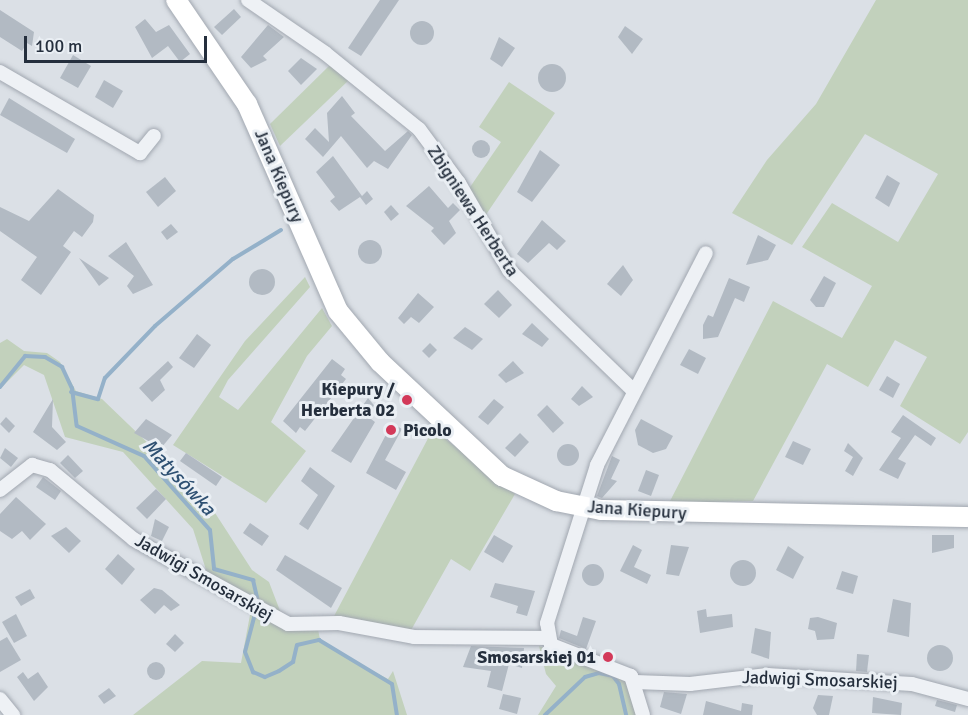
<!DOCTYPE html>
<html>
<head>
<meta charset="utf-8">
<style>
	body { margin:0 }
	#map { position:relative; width:968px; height:715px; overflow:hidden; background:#dbe0e6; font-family:Signika,sans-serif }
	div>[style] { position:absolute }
	.green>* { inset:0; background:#c2d1bc }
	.stream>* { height:4px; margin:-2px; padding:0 2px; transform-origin:2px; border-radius:2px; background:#94b1c9 }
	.building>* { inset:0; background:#b2bac3 }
	.round { border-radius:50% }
	.roads { filter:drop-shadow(0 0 2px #a1a7b0) drop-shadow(0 0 2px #a1a7b0) }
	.street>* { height:14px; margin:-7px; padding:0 7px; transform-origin:7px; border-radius:7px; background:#eef1f5 }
	.secondary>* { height:20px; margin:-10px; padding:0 10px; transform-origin:10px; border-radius:10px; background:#fff }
	.dots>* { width:16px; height:16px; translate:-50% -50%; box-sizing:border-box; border:3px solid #eaeff4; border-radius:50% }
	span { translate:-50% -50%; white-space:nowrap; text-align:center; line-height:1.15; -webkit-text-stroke:6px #eaeff4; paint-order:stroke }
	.street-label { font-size:18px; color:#252f3d }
	.poi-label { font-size:18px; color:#252f3d; font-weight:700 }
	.right { translate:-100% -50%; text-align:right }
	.left { translate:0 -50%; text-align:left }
	.water-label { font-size:20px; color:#2e5072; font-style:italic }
	.scale { position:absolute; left:24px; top:36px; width:183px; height:27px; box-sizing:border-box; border:3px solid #252f3d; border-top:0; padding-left:8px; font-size:18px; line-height:21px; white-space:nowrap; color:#252f3d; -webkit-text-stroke:4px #eaeff4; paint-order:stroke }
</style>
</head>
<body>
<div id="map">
	<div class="green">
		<div style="clip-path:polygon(876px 0,968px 0,968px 432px,960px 444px,900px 406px,927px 357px,895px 340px,868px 387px,827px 364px,753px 501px,669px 503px,773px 301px,842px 338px,872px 286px,802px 247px,832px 203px,898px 242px,938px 174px,865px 134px,792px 245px,732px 213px,767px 160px,816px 104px)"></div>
		<div style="clip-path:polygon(330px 65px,350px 79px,280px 146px,270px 124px)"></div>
		<div style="clip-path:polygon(509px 82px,555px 113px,483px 219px,468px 190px,501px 142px,479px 127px)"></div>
		<div style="clip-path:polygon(305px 277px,310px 287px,228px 380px,219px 397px,238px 410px,322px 308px,332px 326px,307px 356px,271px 422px,306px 451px,266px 503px,173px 445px,245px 341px)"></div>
		<div style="clip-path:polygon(7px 339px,24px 351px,47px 353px,60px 362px,76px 391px,102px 399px,206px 499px,252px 570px,269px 582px,282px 616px,208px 576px,193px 529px,123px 452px,65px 437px,44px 375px,24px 365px,0 389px,0 343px)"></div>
		<div style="clip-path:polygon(433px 429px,515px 494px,470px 571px,451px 559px,410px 632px,333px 618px)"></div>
		<div style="clip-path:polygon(250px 615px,318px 629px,320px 640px,354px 661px,388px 679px,393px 671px,407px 715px,133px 715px,202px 661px,241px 663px)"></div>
		<div style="clip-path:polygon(539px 646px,627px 679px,639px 715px,538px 715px,556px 686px,546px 674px)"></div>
	</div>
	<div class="stream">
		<div style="left:0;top:387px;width:40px;rotate:-51deg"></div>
		<div style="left:25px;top:356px;width:20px;rotate:3deg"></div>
		<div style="left:45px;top:357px;width:20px;rotate:30deg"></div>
		<div style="left:62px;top:367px;width:23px;rotate:65deg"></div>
		<div style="left:72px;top:388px;width:38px;rotate:83deg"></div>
		<div style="left:77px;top:426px;width:73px;rotate:24.1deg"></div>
		<div style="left:144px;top:456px;width:99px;rotate:48.3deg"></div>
		<div style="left:210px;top:530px;width:39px;rotate:84deg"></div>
		<div style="left:214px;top:569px;width:41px;rotate:15.8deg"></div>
		<div style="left:253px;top:580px;width:23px;rotate:77deg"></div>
		<div style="left:71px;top:392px;width:28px;rotate:15deg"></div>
		<div style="left:98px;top:399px;width:22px;rotate:-72deg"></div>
		<div style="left:105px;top:378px;width:72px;rotate:-46.1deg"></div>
		<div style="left:155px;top:326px;width:103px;rotate:-40.7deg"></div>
		<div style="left:233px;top:259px;width:56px;rotate:-31.1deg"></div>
		<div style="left:256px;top:610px;width:43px;rotate:104.7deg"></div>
		<div style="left:245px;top:652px;width:22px;rotate:68deg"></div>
		<div style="left:253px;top:672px;width:13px;rotate:23deg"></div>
		<div style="left:265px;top:677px;width:15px;rotate:-23deg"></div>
		<div style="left:279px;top:671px;width:17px;rotate:-33deg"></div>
		<div style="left:293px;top:662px;width:17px;rotate:-77deg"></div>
		<div style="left:297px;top:645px;width:23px;rotate:-13deg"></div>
		<div style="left:319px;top:640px;width:85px;rotate:31.1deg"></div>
		<div style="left:392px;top:684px;width:31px;rotate:81deg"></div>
		<div style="left:545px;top:715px;width:55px;rotate:-43.5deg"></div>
		<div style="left:585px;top:677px;width:15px;rotate:-16deg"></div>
		<div style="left:599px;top:673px;width:14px;rotate:12deg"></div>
		<div style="left:613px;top:676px;width:10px;rotate:53deg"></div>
		<div style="left:619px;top:684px;width:32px;rotate:77deg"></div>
	</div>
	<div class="building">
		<div style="clip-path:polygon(380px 0,399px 0,361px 56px,348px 48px)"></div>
		<div style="clip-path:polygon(234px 9px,241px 17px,222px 35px,214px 27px)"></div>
		<div style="clip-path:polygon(0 10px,34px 32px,32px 46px,27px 43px,22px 51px,0 37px)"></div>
		<div style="clip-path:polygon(145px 19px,156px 32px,169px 25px,190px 54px,180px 62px,168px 46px,152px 58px,135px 27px)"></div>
		<div class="round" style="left:410px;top:21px;width:24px;height:24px"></div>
		<div style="clip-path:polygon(268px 25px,284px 37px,263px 56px,267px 60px,251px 68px,241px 57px)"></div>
		<div style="clip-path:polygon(625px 26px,643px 39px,632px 54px,618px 37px)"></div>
		<div style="clip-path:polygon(499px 37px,515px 48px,502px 67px,490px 59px)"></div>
		<div style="clip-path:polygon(73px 55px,91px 66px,78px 88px,60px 78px)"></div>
		<div style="clip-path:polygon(301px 58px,317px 69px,301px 85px,288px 71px)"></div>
		<div class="round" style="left:538px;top:64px;width:28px;height:28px"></div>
		<div style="clip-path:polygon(104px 80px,123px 91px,113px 108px,95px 97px)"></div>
		<div style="clip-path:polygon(342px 96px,355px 113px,351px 116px,385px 151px,408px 131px,412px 135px,388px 169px,374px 161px,367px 168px,341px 136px,323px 157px,305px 139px,315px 128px,329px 142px,327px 113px)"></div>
		<div style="clip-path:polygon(9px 98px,75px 139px,67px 153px,0 115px)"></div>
		<div class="round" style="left:472px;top:140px;width:18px;height:18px"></div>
		<div style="clip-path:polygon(540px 150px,560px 165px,532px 202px,517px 192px)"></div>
		<div style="clip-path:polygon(333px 156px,362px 196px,367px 191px,373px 199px,366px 205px,360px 197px,339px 211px,330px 201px,335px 197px,316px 172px)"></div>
		<div style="clip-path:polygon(887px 175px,900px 183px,889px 207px,875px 198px)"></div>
		<div style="clip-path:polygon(165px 177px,176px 191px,158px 207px,146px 192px)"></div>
		<div style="clip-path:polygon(429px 186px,448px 208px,453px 203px,460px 210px,449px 221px,456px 233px,444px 245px,431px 231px,434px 228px,406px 206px)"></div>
		<div style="clip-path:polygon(58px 189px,94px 215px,93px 222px,82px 237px,74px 231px,63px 246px,71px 252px,41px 295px,21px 280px,37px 257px,0 231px,0 207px,29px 221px)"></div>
		<div style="clip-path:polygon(391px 205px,399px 214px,391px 221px,384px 212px)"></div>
		<div style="clip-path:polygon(542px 220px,566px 241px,557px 250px,549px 243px,528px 263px,517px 254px)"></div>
		<div style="clip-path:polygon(171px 224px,178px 232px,167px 240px,161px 232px)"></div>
		<div style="clip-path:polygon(758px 235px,776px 245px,768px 260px,746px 265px)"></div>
		<div class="round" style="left:358px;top:240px;width:24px;height:24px"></div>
		<div style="clip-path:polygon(126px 242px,153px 285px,133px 294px,127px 286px,134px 276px,108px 256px)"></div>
		<div style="clip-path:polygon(79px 258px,109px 278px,99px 286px)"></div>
		<div style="clip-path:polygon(623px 265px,633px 280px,621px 296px,607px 284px)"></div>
		<div class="round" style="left:249px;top:269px;width:26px;height:26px"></div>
		<div style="clip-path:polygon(824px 276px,836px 283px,824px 307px,816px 307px,810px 300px)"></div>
		<div style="clip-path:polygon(729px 278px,750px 287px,744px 302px,735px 298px,718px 337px,703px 339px,703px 325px,708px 315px,713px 317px)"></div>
		<div style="clip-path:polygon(498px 290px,512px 305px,499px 318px,484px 304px)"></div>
		<div style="clip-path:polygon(418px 293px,434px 307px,419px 323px,411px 317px,404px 324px,398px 318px)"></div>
		<div style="clip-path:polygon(532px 323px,549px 339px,542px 347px,522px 334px)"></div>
		<div style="clip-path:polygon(465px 327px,483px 339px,472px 350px,453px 338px)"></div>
		<div style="clip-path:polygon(197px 334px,211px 345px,194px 368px,179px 358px)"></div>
		<div style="clip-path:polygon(430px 343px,437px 350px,429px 358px,422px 351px)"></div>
		<div style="clip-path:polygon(689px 349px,706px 358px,698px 374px,680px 365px)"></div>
		<div style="clip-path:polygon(332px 359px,345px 369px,341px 375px,346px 379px,305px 431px,300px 427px,296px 433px,283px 421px)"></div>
		<div style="clip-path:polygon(168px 361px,173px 367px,160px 380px,165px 390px,152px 402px,139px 388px)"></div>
		<div style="clip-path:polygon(513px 361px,524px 373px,506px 383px,498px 375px)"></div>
		<div style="clip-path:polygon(887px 376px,900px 384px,893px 398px,879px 390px)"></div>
		<div style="clip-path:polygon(582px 386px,593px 397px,579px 406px,571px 399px)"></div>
		<div style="clip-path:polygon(368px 398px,377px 409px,371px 419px,375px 422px,351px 463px,331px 451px)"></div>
		<div style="clip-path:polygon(53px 399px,52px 427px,66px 442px,57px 450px,33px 432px)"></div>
		<div style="clip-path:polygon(494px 399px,504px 407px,488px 425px,478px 417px)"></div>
		<div style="clip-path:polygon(547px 405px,564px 423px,553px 433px,537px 415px)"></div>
		<div style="clip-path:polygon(903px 415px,936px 438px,931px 446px,915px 435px,898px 459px,906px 463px,898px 479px,879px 470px,901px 438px,891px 432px)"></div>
		<div style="clip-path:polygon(6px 417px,15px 426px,9px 433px,0 424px)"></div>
		<div style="clip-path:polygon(146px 419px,172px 435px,161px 448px,134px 433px)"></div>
		<div style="clip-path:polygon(641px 419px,673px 436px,666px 449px,653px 453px,638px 445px,635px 430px)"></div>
		<div style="clip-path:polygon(392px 423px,402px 429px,385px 460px,406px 472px,396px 490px,366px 473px)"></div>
		<div style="clip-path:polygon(520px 433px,529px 442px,515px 457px,505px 448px)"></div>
		<div style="clip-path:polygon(793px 441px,811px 449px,803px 465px,785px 457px)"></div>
		<div style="clip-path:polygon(848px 443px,863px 458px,853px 476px,845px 471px,853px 457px,844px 451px)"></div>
		<div class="round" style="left:557px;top:444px;width:22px;height:22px"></div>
		<div style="clip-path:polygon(5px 448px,18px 458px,11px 467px,0 458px)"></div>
		<div style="clip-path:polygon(186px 453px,222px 477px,216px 486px,180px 461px)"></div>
		<div style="clip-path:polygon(68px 455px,83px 471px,75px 478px,60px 463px)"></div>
		<div style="clip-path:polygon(612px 456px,620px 460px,611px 479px,617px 481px,602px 498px,597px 496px)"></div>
		<div style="clip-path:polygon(310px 467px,335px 486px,308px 530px,299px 524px,318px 495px,301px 481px)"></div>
		<div style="clip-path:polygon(646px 470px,659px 475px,651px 496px,638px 491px)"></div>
		<div style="clip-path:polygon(43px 477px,61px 491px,55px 500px,36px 487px)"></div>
		<div style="clip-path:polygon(156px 489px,166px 499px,147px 519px,136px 508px)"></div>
		<div style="clip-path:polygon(16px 497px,46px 524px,30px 540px,22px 531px,12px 539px,0 531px,0 514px)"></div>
		<div style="clip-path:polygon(155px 519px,169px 527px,162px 541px,151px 536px)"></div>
		<div style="clip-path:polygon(250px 523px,269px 536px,262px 546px,243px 533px)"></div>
		<div style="clip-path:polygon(66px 527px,81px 541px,69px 553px,51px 536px)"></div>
		<div style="clip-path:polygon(494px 535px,513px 546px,503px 563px,484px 552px)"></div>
		<div style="clip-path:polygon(932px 535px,954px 535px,954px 548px,932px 553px)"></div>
		<div style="clip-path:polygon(633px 545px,642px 550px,634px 567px,651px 575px,647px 584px,620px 571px)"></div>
		<div style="clip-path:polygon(671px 545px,689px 547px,679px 576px,666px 574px)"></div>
		<div style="clip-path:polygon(788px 546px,804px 557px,793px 579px,776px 570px)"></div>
		<div style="clip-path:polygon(118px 554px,135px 569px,122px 585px,105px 569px)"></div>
		<div style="clip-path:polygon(285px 555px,342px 588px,331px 608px,276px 570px)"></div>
		<div class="round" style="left:730px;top:560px;width:26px;height:26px"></div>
		<div class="round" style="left:582px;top:564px;width:22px;height:22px"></div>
		<div style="clip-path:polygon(842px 571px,858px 576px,853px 594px,836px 589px)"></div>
		<div style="clip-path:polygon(495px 583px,535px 591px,527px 616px,516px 613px,518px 606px,490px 597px)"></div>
		<div style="clip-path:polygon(154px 588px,162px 590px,180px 605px,171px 611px,164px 605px,155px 614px,140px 600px)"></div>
		<div style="clip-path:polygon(30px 589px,35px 598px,21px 606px,15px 597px)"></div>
		<div style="clip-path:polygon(893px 599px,911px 603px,909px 637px,887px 632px)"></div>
		<div style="clip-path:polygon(706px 609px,707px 617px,732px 614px,733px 627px,700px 633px,697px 611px)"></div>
		<div style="clip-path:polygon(16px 614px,27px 636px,14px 643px,2px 622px)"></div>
		<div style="clip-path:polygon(583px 617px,596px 621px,586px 649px,559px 638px,561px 630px,577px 636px)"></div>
		<div style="clip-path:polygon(818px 617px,837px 623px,834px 639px,817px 640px,815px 631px,808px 629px,810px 618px)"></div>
		<div style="clip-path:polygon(755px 628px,771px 632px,769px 659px,751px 653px)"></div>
		<div style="clip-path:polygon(175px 634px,184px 643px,175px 652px,166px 644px)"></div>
		<div style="clip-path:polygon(7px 637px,21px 660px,0 672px,0 641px)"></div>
		<div class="round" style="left:927px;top:645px;width:26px;height:26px"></div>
		<div style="clip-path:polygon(471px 646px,524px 648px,522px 668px,509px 664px,502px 691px,487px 687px,491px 671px,463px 667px)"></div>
		<div style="clip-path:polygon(857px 654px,869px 655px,867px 672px,856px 671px)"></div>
		<div class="round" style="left:147px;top:662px;width:18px;height:18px"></div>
		<div style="clip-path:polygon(23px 672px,28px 679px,38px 672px,48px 687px,34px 701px,17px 677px)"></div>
		<div style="clip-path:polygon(109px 688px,116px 696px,104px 704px,98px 696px)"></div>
		<div style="clip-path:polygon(664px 692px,687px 694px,681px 714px,660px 707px)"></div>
		<div style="clip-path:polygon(503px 694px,521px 698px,517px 714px,499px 709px)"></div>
		<div style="clip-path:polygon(818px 695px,833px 696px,829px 715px,817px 715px,813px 708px)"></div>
		<div style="clip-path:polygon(873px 697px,902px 703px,901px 715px,872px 713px)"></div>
		<div style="clip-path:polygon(937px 700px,957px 705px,955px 712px,935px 706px)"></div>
		<div style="clip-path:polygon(706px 701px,741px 711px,742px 703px,753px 705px,752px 715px,703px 715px)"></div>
	</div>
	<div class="roads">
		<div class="street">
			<div style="left:248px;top:0;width:93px;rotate:34.5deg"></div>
			<div style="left:325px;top:53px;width:121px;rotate:39deg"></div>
			<div style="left:419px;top:129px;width:67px;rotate:53.5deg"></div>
			<div style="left:459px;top:183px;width:100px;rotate:60.1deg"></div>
			<div style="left:509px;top:270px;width:171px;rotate:44.1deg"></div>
			<div style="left:0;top:72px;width:162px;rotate:30.1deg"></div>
			<div style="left:140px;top:153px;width:22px;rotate:-51deg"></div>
			<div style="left:0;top:490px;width:41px;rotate:-38deg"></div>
			<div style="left:32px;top:465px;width:19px;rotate:16deg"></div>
			<div style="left:50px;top:470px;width:108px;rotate:39.7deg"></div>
			<div style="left:133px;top:539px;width:177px;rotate:28.7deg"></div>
			<div style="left:288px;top:624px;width:51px;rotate:-1.1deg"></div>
			<div style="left:339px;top:623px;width:76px;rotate:10.6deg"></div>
			<div style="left:414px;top:637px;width:133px;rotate:0.4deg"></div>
			<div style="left:635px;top:682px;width:55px;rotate:2.1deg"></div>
			<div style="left:690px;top:684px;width:78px;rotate:-6.7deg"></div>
			<div style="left:767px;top:675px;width:145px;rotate:3.6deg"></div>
			<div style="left:912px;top:684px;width:58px;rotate:15deg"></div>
			<div style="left:0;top:699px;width:21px;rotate:51deg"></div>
			<div style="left:643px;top:715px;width:41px;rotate:-107.1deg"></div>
			<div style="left:631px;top:676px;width:86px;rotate:-158.8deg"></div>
			<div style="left:551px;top:645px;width:22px;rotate:-100deg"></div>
			<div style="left:547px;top:623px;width:166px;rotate:-72.4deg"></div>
			<div style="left:597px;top:465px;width:238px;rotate:-62.8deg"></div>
		</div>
		<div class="secondary">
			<div style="left:176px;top:0;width:126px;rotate:55.7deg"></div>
			<div style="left:247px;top:104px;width:226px;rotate:66.3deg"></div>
			<div style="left:338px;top:311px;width:66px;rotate:50.5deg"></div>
			<div style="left:380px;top:362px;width:167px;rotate:43.1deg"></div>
			<div style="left:502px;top:476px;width:60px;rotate:24.8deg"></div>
			<div style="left:556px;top:501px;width:46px;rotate:11.3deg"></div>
			<div style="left:601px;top:510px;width:367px;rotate:1.1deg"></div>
		</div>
	</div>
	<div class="dots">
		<div style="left:407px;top:400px;background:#d33959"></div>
		<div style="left:391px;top:430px;background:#d33959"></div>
		<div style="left:608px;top:657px;background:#d33959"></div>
	</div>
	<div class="street-label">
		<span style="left:279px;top:176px;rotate:67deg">Jana Kiepury</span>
		<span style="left:473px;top:211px;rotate:57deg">Zbigniewa Herberta</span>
		<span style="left:637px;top:510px;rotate:4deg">Jana Kiepury</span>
		<span style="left:204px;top:578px;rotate:30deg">Jadwigi Smosarskiej</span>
		<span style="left:820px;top:680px;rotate:2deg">Jadwigi Smosarskiej</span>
	</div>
	<div class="poi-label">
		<span class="right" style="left:395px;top:400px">Kiepury /<br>Herberta 02</span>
		<span class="left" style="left:403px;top:430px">Picolo</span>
		<span class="right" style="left:596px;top:657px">Smosarskiej 01</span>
	</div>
	<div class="water-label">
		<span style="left:179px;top:477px;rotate:47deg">Matysówka</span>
	</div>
	<div class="scale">100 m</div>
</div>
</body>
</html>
